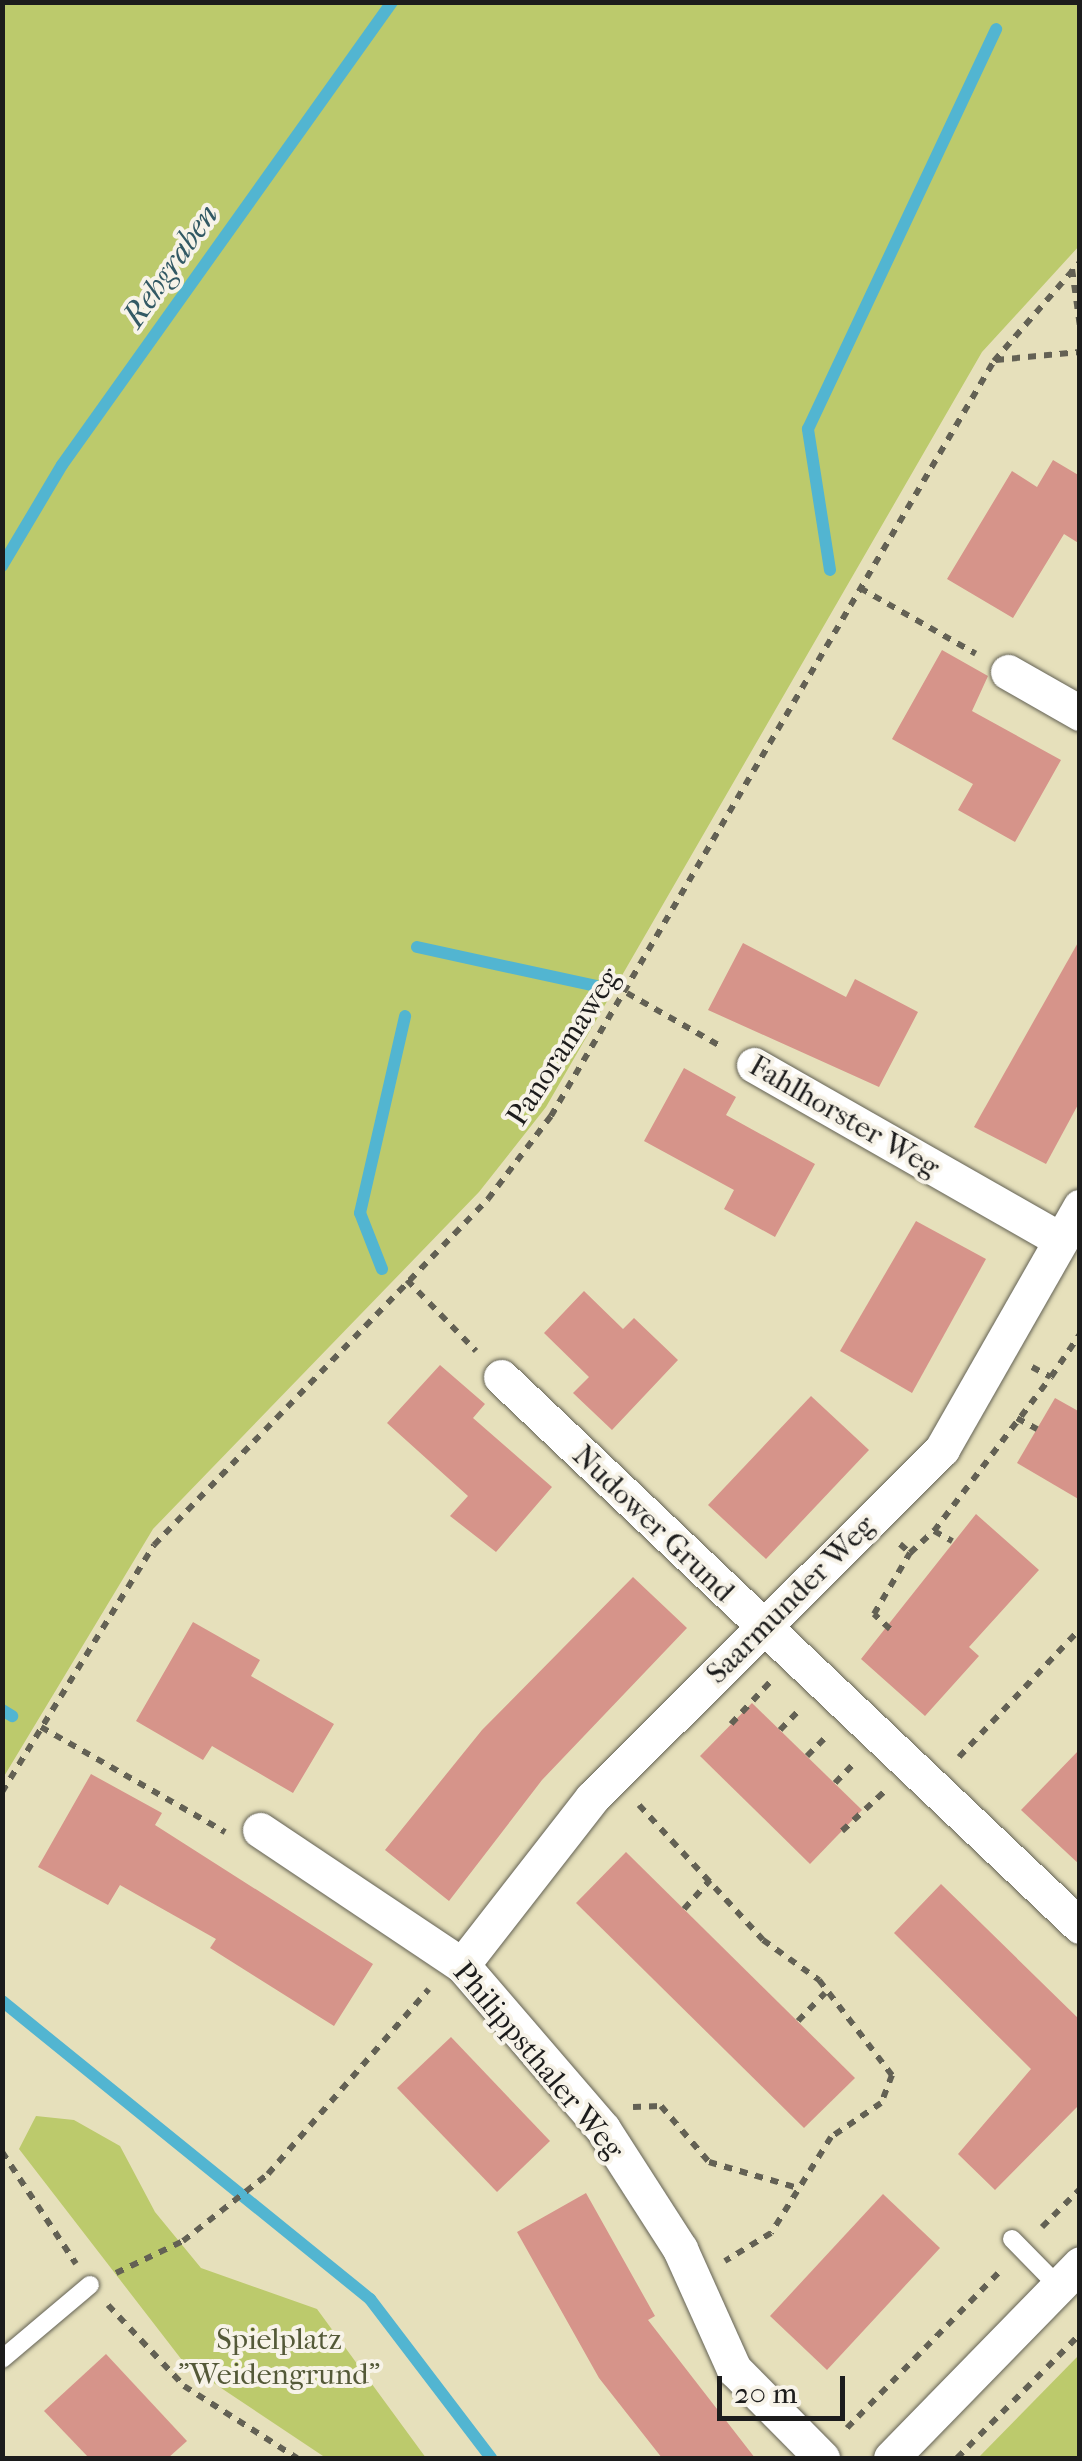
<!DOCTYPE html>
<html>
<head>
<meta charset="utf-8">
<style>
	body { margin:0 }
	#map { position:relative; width:1082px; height:2461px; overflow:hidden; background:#e6e0bb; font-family:"IM FELL French Canon",serif }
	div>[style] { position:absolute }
	.green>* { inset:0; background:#bcca6c }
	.stream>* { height:12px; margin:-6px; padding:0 6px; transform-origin:6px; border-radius:6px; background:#52b5d1 }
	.building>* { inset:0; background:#d6948a }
	.path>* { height:6px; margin-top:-3px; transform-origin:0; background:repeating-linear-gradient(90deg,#636154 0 8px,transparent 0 16px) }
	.roads { filter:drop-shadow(0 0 2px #636154) drop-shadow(0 0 2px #636154) }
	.lane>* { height:18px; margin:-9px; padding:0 9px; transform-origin:9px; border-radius:9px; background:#fff }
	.street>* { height:35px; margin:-17.5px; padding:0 17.5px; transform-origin:17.5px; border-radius:17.5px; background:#fff }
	span { translate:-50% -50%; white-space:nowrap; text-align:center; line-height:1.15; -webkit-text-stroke:8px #f7f3e8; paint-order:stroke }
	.street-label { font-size:30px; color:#1c1c1c }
	.park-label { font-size:30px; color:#545938 }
	.water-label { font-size:32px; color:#325964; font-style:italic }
	.frame { position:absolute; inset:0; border:5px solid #1c1c1c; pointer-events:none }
	.scale { position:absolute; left:717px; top:2376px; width:128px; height:45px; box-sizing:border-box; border:5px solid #1c1c1c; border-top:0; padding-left:12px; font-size:30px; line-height:35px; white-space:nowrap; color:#1c1c1c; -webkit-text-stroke:8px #f7f3e8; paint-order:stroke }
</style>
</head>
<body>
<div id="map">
	<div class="green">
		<div style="clip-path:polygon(3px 2px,1079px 3px,1080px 245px,982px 352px,546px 1107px,479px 1192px,153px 1529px,3px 1778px)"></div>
		<div style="clip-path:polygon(36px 2116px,74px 2120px,120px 2146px,155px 2212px,201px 2268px,317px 2309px,426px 2458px,326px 2458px,185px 2364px,19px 2149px)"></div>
		<div style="clip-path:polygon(1079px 2355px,1079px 2458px,978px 2458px)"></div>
	</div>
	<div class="stream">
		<div style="left:2px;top:566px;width:117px;rotate:-59.3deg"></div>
		<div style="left:62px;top:465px;width:569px;rotate:-54.52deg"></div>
		<div style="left:830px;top:570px;width:143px;rotate:-98.9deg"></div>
		<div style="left:808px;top:429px;width:442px;rotate:-64.8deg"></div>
		<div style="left:417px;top:947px;width:183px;rotate:12.3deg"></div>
		<div style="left:382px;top:1269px;width:60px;rotate:-111.4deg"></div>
		<div style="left:360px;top:1213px;width:202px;rotate:-77.1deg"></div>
		<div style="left:2px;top:1710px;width:12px;rotate:31deg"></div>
		<div style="left:2px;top:2001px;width:474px;rotate:39deg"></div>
		<div style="left:370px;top:2299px;width:200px;rotate:52.7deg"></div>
	</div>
	<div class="building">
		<div style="clip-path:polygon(1053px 460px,1080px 476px,1080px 544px,1064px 534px,1013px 618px,947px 579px,1012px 471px,1037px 487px)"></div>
		<div style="clip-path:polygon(942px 650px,988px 676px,972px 711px,1061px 760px,1015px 842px,958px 810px,973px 784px,892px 739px)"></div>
		<div style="clip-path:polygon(1080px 939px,1080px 1101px,1046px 1164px,974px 1127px)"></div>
		<div style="clip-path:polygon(743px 943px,846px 997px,855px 979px,918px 1012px,879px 1087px,708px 1010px)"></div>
		<div style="clip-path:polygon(684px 1068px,736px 1097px,726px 1115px,815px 1164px,775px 1237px,724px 1209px,734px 1190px,644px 1141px)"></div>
		<div style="clip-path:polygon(916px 1221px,986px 1259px,912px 1393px,840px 1351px)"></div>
		<div style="clip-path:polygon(584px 1291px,623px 1329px,634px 1318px,678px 1360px,612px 1430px,573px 1393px,589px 1377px,544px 1333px)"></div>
		<div style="clip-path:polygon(440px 1365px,485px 1404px,473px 1418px,552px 1487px,496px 1552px,450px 1516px,468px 1496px,387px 1423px)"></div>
		<div style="clip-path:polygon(811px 1396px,869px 1450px,766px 1559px,708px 1505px)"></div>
		<div style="clip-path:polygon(1055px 1398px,1080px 1412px,1080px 1500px,1017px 1463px)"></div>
		<div style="clip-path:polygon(976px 1514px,1039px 1570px,969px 1647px,979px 1656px,925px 1716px,861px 1659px)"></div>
		<div style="clip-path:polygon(633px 1577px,687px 1628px,542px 1780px,449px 1901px,385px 1850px,482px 1730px)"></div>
		<div style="clip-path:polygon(193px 1622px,260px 1660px,251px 1676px,334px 1724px,293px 1793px,212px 1746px,203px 1760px,136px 1721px)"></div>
		<div style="clip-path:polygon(752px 1703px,862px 1810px,810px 1864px,700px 1756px)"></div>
		<div style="clip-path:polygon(1080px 1749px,1080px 1865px,1021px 1810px)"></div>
		<div style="clip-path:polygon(91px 1774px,162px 1813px,155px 1825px,373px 1964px,334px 2026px,210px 1948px,216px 1939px,120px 1885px,108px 1905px,38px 1867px)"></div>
		<div style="clip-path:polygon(626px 1852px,855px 2078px,804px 2128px,576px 1903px)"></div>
		<div style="clip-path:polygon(941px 1884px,1080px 2020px,1080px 2104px,995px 2190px,958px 2154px,1031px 2069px,894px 1933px)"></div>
		<div style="clip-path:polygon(451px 2037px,550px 2141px,497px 2192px,397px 2088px)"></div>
		<div style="clip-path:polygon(586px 2193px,655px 2316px,648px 2320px,755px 2458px,662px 2458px,599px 2378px,517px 2232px)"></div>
		<div style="clip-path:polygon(883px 2194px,940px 2248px,827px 2370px,770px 2316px)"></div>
		<div style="clip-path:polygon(106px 2354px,187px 2441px,168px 2458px,89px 2458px,44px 2411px)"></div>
	</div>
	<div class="path">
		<div style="left:1072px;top:269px;width:59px;rotate:82.1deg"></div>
		<div style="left:996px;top:360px;width:84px;rotate:-5.4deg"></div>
		<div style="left:860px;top:588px;width:133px;rotate:29.6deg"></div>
		<div style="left:627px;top:993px;width:109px;rotate:29.6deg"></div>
		<div style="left:407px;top:1280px;width:99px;rotate:45.8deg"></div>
		<div style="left:1032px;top:1367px;width:21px;rotate:28deg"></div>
		<div style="left:1051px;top:1377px;width:52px;rotate:-56deg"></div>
		<div style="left:1017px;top:1418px;width:23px;rotate:29deg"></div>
		<div style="left:934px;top:1531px;width:21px;rotate:29deg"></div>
		<div style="left:900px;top:1544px;width:13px;rotate:42deg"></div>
		<div style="left:910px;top:1553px;width:33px;rotate:-43deg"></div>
		<div style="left:934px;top:1531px;width:193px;rotate:-52.8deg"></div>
		<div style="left:890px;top:1629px;width:22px;rotate:-137deg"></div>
		<div style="left:874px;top:1614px;width:71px;rotate:-59.5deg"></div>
		<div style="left:731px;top:1724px;width:57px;rotate:-47.1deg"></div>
		<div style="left:41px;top:1727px;width:212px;rotate:29.7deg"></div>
		<div style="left:780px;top:1730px;width:29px;rotate:-46deg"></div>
		<div style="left:807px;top:1756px;width:28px;rotate:-45deg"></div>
		<div style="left:959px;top:1757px;width:176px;rotate:-46.6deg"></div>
		<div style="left:835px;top:1783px;width:29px;rotate:-46deg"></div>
		<div style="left:2px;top:1792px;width:290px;rotate:-58.4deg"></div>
		<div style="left:154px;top:1545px;width:481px;rotate:-46deg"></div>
		<div style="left:488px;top:1199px;width:104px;rotate:-52.8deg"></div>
		<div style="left:551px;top:1116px;width:875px;rotate:-59.6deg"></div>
		<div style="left:994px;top:361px;width:131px;rotate:-49deg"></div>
		<div style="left:639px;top:1805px;width:183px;rotate:47.4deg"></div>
		<div style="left:763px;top:1940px;width:69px;rotate:35.5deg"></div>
		<div style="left:819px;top:1980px;width:120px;rotate:52.5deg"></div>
		<div style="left:892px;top:2075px;width:30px;rotate:111deg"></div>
		<div style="left:881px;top:2103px;width:60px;rotate:145.8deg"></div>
		<div style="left:831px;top:2137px;width:113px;rotate:122deg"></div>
		<div style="left:771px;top:2233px;width:54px;rotate:148.7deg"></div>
		<div style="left:842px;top:1831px;width:60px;rotate:-43deg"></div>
		<div style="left:684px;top:1909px;width:39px;rotate:-48deg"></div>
		<div style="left:798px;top:2021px;width:39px;rotate:-46deg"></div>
		<div style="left:633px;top:2107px;width:28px;rotate:-2deg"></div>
		<div style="left:661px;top:2106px;width:74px;rotate:49.4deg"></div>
		<div style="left:709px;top:2162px;width:93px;rotate:16.3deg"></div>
		<div style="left:2px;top:2152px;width:134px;rotate:56.5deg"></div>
		<div style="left:1042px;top:2227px;width:54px;rotate:-45deg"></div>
		<div style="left:116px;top:2273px;width:74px;rotate:-25.5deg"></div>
		<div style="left:183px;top:2241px;width:108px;rotate:-38.2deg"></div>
		<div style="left:268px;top:2174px;width:245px;rotate:-49deg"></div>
		<div style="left:108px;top:2305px;width:111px;rotate:46.8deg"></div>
		<div style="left:184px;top:2386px;width:134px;rotate:32.5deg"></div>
		<div style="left:847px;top:2428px;width:222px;rotate:-45.7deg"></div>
		<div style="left:957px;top:2458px;width:175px;rotate:-45.2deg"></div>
	</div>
	<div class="roads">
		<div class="lane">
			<div style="left:1012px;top:2239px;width:66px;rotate:45.6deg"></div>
			<div style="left:2px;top:2359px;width:115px;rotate:-40.1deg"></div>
		</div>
		<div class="street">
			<div style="left:1008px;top:672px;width:83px;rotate:29.7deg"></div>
			<div style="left:754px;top:1065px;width:353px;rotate:29.7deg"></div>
			<div style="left:501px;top:1377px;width:798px;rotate:43.48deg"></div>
			<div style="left:260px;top:1830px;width:243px;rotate:33.8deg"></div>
			<div style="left:462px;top:1965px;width:216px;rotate:49.3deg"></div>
			<div style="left:603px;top:2129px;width:143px;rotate:57.3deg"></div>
			<div style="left:680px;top:2249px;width:132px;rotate:65.8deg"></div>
			<div style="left:734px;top:2369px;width:125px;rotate:45.3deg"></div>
			<div style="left:462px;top:1965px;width:212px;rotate:-52.1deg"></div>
			<div style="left:592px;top:1798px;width:494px;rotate:-44.9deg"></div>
			<div style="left:942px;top:1449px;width:279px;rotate:-60.3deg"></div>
			<div style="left:891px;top:2458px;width:271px;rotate:-45.7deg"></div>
		</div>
	</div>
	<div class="street-label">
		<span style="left:564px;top:1047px;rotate:-57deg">Panoramaweg</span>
		<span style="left:844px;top:1117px;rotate:30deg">Fahlhorster Weg</span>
		<span style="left:653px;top:1524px;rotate:44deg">Nudower Grund</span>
		<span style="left:791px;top:1600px;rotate:-45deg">Saarmunder Weg</span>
		<span style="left:538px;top:2061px;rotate:50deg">Philippsthaler Weg</span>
	</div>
	<div class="park-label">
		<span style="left:279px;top:2357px">Spielplatz<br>"Weidengrund"</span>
	</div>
	<div class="water-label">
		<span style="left:171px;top:266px;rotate:-55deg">Rehgraben</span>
	</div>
	<div class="frame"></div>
	<div class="scale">20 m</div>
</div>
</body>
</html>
